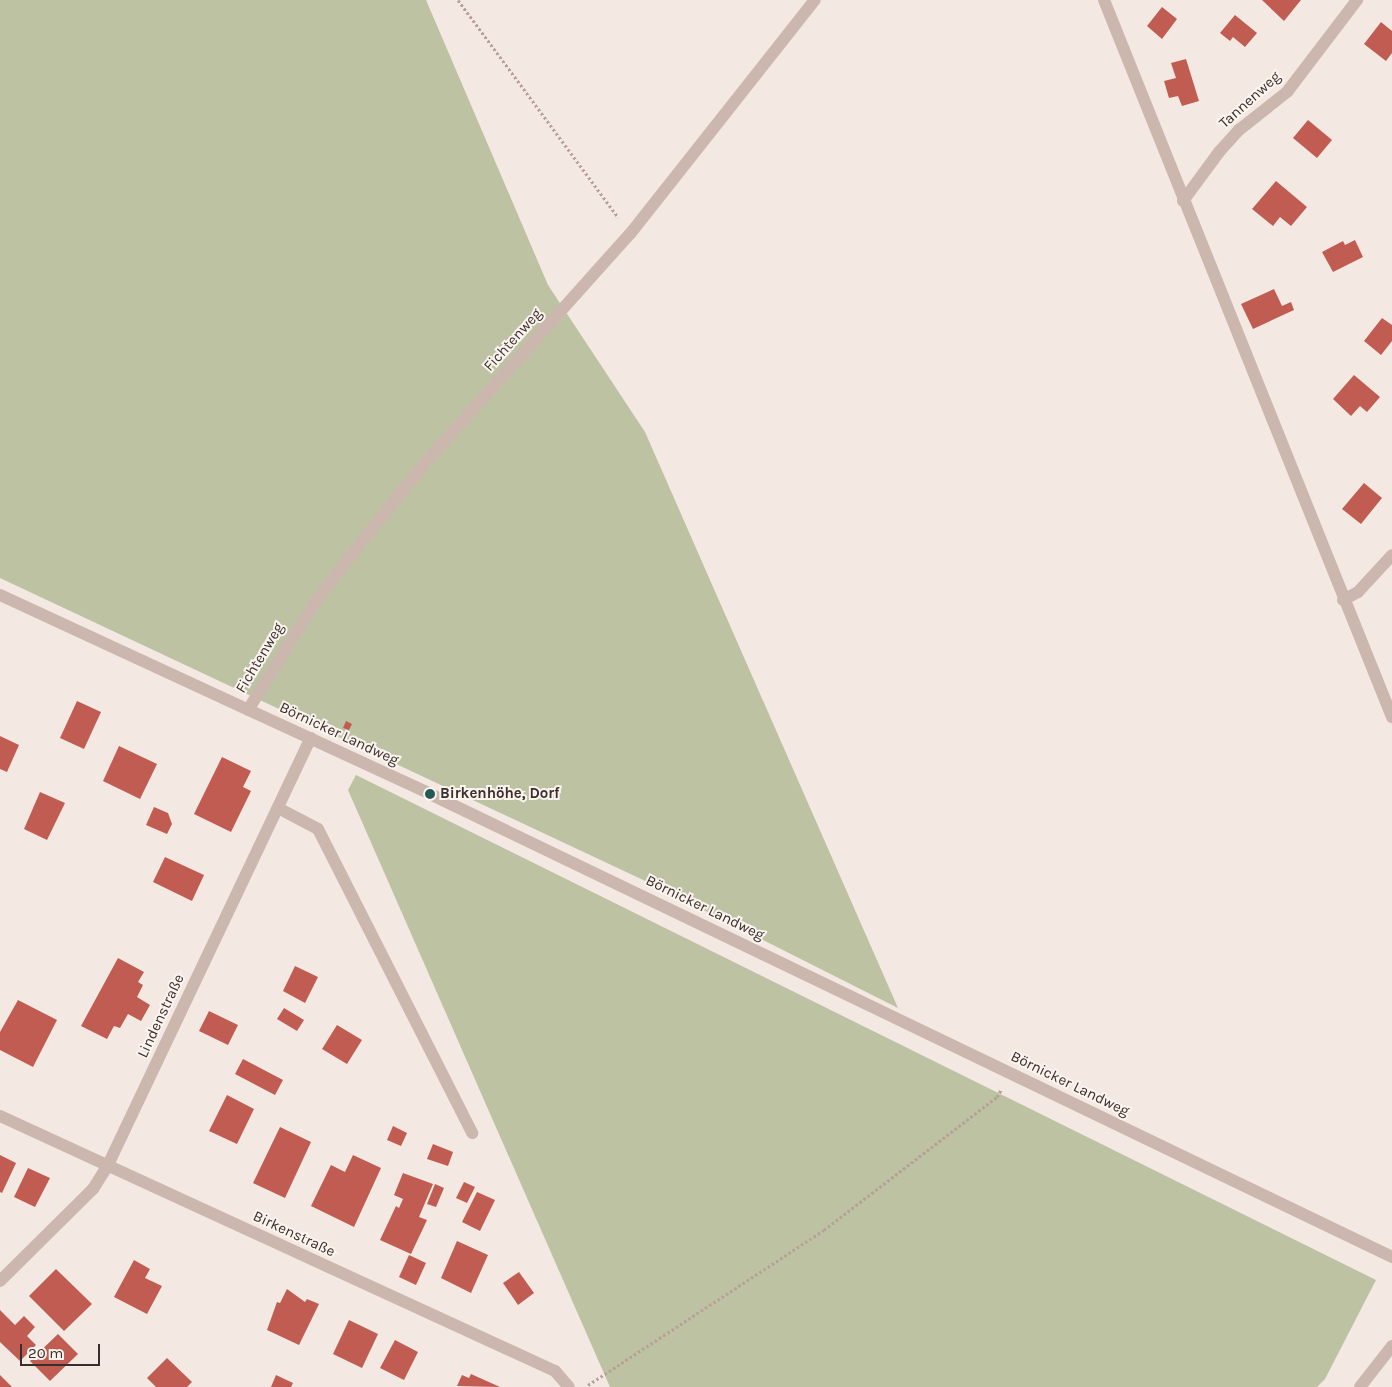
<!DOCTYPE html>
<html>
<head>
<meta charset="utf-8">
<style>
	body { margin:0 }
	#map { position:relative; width:1392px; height:1387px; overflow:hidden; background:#f3e8e2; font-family:Karla,sans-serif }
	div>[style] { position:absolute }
	.green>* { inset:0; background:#bcc2a2 }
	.building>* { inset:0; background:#c15c52 }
	.path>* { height:3px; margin-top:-1.5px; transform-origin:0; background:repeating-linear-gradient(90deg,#b7a098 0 2.5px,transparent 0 5px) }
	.minor>* { height:12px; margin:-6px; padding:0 6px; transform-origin:6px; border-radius:6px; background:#cbb7ae }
	.dots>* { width:14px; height:14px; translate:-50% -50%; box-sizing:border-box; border:2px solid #faf3ee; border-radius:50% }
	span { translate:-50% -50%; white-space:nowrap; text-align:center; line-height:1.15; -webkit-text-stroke:4px #faf3ee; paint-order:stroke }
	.street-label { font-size:15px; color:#3a2e2c }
	.poi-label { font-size:15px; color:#3a2e2c; font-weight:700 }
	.left { translate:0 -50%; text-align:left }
	.scale { position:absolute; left:20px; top:1344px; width:80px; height:22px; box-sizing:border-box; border:2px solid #3a2e2c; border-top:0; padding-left:6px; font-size:15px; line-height:18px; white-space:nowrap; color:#3a2e2c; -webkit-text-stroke:4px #faf3ee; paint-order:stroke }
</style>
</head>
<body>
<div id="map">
	<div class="green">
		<div style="clip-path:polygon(0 0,426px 0,548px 285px,645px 432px,898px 1008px,656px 886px,0 578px)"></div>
		<div style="clip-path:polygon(356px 775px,1376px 1280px,1325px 1379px,1317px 1387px,610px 1387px,348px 790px)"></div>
	</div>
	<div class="building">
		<div style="clip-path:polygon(1262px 0,1301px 0,1284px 21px)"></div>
		<div style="clip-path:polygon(1162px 7px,1177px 19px,1162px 39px,1147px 26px)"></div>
		<div style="clip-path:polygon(1235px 15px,1257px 33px,1245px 47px,1233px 37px,1230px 41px,1220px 33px)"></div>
		<div style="clip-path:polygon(1381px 22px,1392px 31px,1392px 53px,1386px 61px,1364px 44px)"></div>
		<div style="clip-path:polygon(1186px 59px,1199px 101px,1182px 106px,1178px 96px,1169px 98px,1164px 81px,1176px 78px,1171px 63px)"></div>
		<div style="clip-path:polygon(1308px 120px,1332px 140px,1317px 158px,1293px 138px)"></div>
		<div style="clip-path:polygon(1276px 181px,1307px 207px,1291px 226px,1280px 217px,1273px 226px,1252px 209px)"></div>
		<div style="clip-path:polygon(1355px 240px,1363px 257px,1333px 272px,1322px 252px,1343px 241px,1345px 245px)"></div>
		<div style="clip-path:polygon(1274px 289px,1282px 306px,1291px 302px,1294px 310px,1253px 329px,1241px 304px)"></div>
		<div style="clip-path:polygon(1382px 318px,1392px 325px,1392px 341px,1381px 355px,1364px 341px)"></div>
		<div style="clip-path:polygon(1354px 375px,1380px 397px,1367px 412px,1360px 406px,1351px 416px,1333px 399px)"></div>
		<div style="clip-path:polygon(1364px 483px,1382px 498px,1361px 524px,1342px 509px)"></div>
		<div style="clip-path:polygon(77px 701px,101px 712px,84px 749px,60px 738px)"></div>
		<div style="clip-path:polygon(346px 721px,352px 724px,349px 730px,343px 728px)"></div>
		<div style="clip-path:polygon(0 736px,19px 745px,7px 772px,0 769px)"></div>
		<div style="clip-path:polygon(119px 746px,157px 764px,140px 799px,103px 781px)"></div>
		<div style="clip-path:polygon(222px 757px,251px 771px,243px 787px,251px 791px,231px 832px,194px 814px)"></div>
		<div style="clip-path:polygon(40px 792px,65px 803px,47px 840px,24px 829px)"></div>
		<div style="clip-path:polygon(154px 807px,168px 813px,172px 824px,167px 834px,146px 825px)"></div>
		<div style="clip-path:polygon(165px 857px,204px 875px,192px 901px,153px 882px)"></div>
		<div style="clip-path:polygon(118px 958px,144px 972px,138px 982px,143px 985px,137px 997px,150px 1005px,141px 1021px,128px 1014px,120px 1028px,114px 1026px,107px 1039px,81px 1026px)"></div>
		<div style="clip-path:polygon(295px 966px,318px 977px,305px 1003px,283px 991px)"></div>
		<div style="clip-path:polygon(18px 1000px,57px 1020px,33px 1067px,0 1050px,0 1032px)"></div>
		<div style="clip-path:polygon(284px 1008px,304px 1020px,297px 1031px,277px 1019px)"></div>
		<div style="clip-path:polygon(209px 1011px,238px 1025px,228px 1045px,199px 1031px)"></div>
		<div style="clip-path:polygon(337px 1025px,362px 1040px,347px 1064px,322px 1049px)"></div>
		<div style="clip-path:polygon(243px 1059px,283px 1080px,275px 1095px,235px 1074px)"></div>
		<div style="clip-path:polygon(227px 1095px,254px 1109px,237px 1144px,209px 1131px)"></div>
		<div style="clip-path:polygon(393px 1126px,407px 1133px,401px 1146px,387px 1140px)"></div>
		<div style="clip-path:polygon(280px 1127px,311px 1142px,285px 1198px,253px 1183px)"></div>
		<div style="clip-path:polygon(433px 1144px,453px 1152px,448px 1166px,427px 1159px)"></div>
		<div style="clip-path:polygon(0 1155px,16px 1163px,2px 1193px,0 1192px)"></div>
		<div style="clip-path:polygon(353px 1155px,381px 1168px,354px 1227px,311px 1206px,331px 1165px,345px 1172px)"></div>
		<div style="clip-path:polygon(28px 1168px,50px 1178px,35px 1207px,14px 1197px)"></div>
		<div style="clip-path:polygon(403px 1173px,433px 1184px,419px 1217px,427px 1220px,411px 1254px,380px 1240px,396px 1206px,399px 1208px,403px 1199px,394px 1195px)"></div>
		<div style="clip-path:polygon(464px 1182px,475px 1187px,467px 1203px,456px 1198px)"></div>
		<div style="clip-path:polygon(435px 1184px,444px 1188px,436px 1207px,427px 1204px)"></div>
		<div style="clip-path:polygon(477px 1192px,495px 1200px,480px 1231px,462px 1222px)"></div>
		<div style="clip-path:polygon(457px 1241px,488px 1255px,471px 1293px,441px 1278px)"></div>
		<div style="clip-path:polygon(409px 1255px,426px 1263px,416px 1285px,399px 1277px)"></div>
		<div style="clip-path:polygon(134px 1260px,150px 1269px,145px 1278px,162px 1286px,147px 1314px,114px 1297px)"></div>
		<div style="clip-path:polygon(56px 1269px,92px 1304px,64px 1331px,29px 1296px)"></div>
		<div style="clip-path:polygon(519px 1272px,534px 1293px,518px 1305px,503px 1283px)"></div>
		<div style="clip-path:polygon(287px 1289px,305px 1302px,307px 1299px,319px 1304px,299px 1345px,267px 1330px,277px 1302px,280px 1303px)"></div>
		<div style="clip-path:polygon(0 1310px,15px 1325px,24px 1316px,35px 1327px,27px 1336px,36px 1345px,20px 1361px,0 1342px)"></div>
		<div style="clip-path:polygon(349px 1320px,378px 1334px,362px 1368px,333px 1354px)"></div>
		<div style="clip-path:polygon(58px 1334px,78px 1354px,50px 1381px,30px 1361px)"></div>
		<div style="clip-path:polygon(395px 1340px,418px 1352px,404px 1380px,380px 1368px)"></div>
		<div style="clip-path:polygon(167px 1358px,192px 1382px,187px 1387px,156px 1387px,147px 1378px)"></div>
		<div style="clip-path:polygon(471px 1374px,500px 1387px,457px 1386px,462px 1375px,469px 1378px)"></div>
		<div style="clip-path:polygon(0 1375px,12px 1387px,0 1387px)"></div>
		<div style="clip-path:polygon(276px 1375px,293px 1383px,291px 1387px,271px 1387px)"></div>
	</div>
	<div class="path">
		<div style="left:458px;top:0;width:270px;rotate:53.6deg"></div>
		<div style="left:588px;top:1385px;width:282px;rotate:-33.3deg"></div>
		<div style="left:824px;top:1230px;width:218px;rotate:-37.6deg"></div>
		<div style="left:997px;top:1097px;width:8px;rotate:-60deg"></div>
	</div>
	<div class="minor">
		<div style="left:1104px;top:0;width:773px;rotate:68.12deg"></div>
		<div style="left:1183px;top:201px;width:61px;rotate:-53.7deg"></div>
		<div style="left:1219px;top:152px;width:30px;rotate:-48deg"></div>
		<div style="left:1239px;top:130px;width:61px;rotate:-38.4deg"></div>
		<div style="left:1287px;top:92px;width:116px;rotate:-52.7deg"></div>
		<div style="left:0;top:595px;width:474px;rotate:24.8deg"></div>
		<div style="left:430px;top:794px;width:1068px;rotate:25.7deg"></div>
		<div style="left:1343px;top:600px;width:17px;rotate:-28deg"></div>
		<div style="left:1358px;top:592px;width:50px;rotate:-47.4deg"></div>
		<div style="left:248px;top:710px;width:125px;rotate:-58.1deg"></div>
		<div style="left:314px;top:604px;width:56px;rotate:-52.9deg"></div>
		<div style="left:348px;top:559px;width:122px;rotate:-51.3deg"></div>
		<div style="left:424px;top:464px;width:309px;rotate:-48.2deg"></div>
		<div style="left:630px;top:234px;width:298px;rotate:-51.7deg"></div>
		<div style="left:278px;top:808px;width:45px;rotate:27.7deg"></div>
		<div style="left:318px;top:829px;width:341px;rotate:63.1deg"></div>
		<div style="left:0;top:1116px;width:611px;rotate:24.68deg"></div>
		<div style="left:555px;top:1371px;width:21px;rotate:49deg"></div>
		<div style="left:0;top:1281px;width:131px;rotate:-44.7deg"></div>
		<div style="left:93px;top:1189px;width:26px;rotate:-58deg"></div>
		<div style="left:107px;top:1167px;width:475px;rotate:-64.6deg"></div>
		<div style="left:1360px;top:1387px;width:52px;rotate:-52deg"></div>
	</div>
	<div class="dots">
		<div style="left:430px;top:794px;background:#235a55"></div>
	</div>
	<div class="street-label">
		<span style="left:1250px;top:100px;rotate:-42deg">Tannenweg</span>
		<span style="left:513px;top:340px;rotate:-48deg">Fichtenweg</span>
		<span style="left:260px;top:658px;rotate:-59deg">Fichtenweg</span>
		<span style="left:339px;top:734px;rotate:25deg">Börnicker Landweg</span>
		<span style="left:705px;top:908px;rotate:26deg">Börnicker Landweg</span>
		<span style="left:161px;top:1016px;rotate:-65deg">Lindenstraße</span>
		<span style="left:1070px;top:1084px;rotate:26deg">Börnicker Landweg</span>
		<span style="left:294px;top:1234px;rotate:25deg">Birkenstraße</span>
	</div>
	<div class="poi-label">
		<span class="left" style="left:440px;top:794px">Birkenhöhe, Dorf</span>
	</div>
	<div class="scale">20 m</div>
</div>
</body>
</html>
